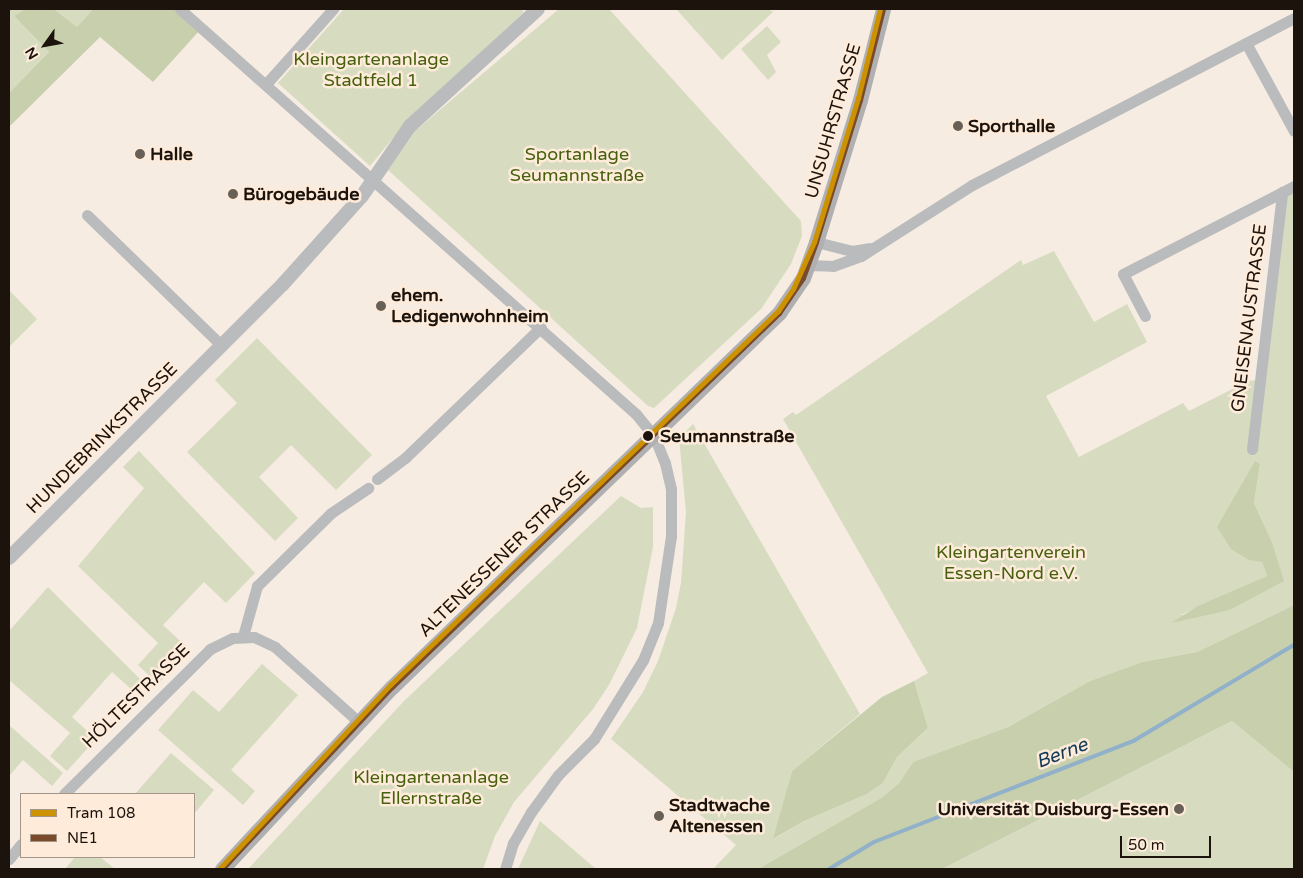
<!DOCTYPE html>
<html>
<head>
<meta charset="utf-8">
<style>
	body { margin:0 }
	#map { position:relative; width:1303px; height:878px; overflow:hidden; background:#f6ece2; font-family:"Varela Round",sans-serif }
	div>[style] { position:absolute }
	.green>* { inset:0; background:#d7dcc0 }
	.forest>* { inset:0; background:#c7cfac }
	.stream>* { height:4px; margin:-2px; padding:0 2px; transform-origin:2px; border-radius:2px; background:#91b0ca }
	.minor>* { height:11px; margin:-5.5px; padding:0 5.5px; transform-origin:5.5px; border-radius:5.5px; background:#babbbd }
	.tertiary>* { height:14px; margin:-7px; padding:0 7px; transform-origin:7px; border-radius:7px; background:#babbbd }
	.secondary>* { height:15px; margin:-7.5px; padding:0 7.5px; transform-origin:7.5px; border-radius:7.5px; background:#b0b0b3 }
	.bus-1>* { height:5px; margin:-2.5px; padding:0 2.5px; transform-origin:2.5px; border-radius:2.5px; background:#7a4b2a }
	.tram-1>* { height:5px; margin:-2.5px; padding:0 2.5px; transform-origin:2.5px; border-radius:2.5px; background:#cd9202 }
	.dots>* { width:14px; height:14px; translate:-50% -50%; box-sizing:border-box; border:2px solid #feebda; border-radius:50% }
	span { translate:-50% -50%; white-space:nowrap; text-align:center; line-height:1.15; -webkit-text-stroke:5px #feebda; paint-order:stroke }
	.park-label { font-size:18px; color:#46610e }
	.street-label { font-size:18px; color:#1b130c }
	.poi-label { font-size:18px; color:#1b130c; font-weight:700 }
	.left { translate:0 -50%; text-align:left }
	.right { translate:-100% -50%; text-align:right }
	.stop-label { font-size:18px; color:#1b130c; font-weight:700 }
	.water-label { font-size:19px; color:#123955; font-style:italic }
	.frame { position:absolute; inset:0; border:10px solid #1b130c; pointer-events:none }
	.legend { position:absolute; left:20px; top:793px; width:175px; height:65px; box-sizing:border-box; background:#feebda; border:1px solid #a39588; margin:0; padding:6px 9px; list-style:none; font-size:15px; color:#1b130c }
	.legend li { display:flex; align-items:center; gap:10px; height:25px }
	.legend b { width:25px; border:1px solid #a39588 }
	.north { position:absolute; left:20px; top:20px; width:50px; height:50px; -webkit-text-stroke:4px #feebda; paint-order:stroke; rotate:238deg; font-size:14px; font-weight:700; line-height:20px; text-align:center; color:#1b130c }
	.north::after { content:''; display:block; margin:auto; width:18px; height:22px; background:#1b130c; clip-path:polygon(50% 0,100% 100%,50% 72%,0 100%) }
	.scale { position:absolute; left:1120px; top:836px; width:91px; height:22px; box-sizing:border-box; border:2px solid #1b130c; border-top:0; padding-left:6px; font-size:15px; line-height:18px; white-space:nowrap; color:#1b130c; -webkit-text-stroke:4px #feebda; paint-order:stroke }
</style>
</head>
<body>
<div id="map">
	<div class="green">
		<div style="clip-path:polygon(9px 9px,25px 9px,14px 16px,49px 52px,9px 93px)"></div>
		<div style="clip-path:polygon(54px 9px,93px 9px,77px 27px)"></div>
		<div style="clip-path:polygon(344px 9px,520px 9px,524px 12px,407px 121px,370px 166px,278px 83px)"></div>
		<div style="clip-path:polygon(559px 9px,609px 9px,801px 221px,802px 236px,791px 264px,761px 309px,654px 408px,648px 406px,388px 170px,416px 130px)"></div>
		<div style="clip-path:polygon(676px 9px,768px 9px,773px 12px,722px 60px)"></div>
		<div style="clip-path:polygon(767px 26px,781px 42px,767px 55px,776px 72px,768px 80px,741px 49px)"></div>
		<div style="clip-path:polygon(evenodd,1294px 187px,1294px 605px,1197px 652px,1142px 662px,1090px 681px,1008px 727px,913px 762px,899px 783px,881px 798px,758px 869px,713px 869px,736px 845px,611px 739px,643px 692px,658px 661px,676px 608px,681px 583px,686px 512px,679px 438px,693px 424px,860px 714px,792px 771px,774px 839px,804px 821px,867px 794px,883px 783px,897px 757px,928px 728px,914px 681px,928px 673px,783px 419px,793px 412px,796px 415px,1021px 260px,1023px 265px,1054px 251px,1094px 322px,1127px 304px,1147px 342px,1046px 396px,1079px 457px,1183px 403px,1189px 411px,1248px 381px,1257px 380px,1283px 193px,1294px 187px,1260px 465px,1254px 503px,1272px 542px,1283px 581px,1230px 610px,1181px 615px,1267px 576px,1262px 562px,1218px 527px,1260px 465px)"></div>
		<div style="clip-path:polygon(9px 290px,37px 319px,9px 347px)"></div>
		<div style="clip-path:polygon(257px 338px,372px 455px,336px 490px,291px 445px,259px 477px,298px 518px,275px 541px,187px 452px,237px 403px,215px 380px)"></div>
		<div style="clip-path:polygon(139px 451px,255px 573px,226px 603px,204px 582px,163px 625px,190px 650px,158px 684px,138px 665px,158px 643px,78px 566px,144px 488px,123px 467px)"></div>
		<div style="clip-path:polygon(621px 496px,641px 508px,653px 507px,653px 547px,637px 628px,609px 685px,593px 709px,514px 802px,495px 836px,483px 869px,248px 869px,404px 701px)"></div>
		<div style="clip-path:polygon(48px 587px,140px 679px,131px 689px,112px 672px,72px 717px,96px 739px,67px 771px,50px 756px,70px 733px,9px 680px,9px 631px)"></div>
		<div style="clip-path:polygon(262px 664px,298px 695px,231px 770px,255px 791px,243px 805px,158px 730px,193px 690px,219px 712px)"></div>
		<div style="clip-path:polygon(1232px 721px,1294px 772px,1294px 869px,942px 869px)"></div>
		<div style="clip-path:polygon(9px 725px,63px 773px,52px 786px,23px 760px,9px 776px)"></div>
		<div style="clip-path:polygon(171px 753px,214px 790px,194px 814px,194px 794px,135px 794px)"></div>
		<div style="clip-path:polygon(540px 821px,596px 869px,518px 869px)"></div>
		<div style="clip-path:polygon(75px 857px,100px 857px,115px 869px,65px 869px)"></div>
	</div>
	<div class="forest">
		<div style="clip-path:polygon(25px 9px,54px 9px,77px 27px,93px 9px,176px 9px,200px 30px,153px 82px,100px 37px,9px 127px,9px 93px,49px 52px,14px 16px)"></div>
		<div style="clip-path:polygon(1255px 461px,1260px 464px,1254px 503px,1272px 542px,1284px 581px,1230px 610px,1171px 623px,1198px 606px,1267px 576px,1262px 562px,1249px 560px,1231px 549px,1217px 527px)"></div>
		<div style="clip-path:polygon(1294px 605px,1294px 772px,1232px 721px,942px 869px,758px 869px,881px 798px,899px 783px,913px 762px,1008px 727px,1090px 681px,1142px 662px,1197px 652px)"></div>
		<div style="clip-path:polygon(914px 681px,928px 728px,897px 757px,883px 783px,867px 794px,804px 821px,773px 839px,792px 771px,882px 697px)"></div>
	</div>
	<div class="stream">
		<div style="left:829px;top:869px;width:52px;rotate:-31deg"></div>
		<div style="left:874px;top:842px;width:280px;rotate:-21.3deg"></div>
		<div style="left:1135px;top:740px;width:185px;rotate:-30.9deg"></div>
	</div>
	<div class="minor">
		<div style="left:180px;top:9px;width:610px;rotate:41.61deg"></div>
		<div style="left:636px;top:414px;width:28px;rotate:51deg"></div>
		<div style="left:654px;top:436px;width:29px;rotate:68deg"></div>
		<div style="left:665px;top:463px;width:27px;rotate:77deg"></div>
		<div style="left:671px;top:489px;width:47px;rotate:90deg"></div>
		<div style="left:671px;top:536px;width:88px;rotate:98.5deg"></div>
		<div style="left:658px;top:623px;width:40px;rotate:112deg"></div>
		<div style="left:643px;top:660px;width:93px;rotate:121.8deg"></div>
		<div style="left:594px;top:739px;width:51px;rotate:135deg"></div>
		<div style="left:558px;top:775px;width:46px;rotate:126.1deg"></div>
		<div style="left:531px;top:812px;width:36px;rotate:120deg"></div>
		<div style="left:513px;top:843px;width:27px;rotate:107deg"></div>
		<div style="left:1246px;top:43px;width:100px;rotate:61.4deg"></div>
		<div style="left:266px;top:84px;width:101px;rotate:-48.2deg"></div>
		<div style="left:87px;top:215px;width:188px;rotate:44.1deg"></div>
		<div style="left:816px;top:242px;width:37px;rotate:14deg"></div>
		<div style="left:852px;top:251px;width:17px;rotate:-10deg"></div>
		<div style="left:808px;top:265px;width:25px;rotate:2deg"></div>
		<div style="left:833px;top:266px;width:30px;rotate:-20deg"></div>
		<div style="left:861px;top:256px;width:132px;rotate:-32.6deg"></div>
		<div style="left:972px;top:185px;width:363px;rotate:-27.4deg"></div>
		<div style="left:1145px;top:316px;width:47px;rotate:-117.6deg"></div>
		<div style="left:1123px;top:274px;width:192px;rotate:-27.2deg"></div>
		<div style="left:1252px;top:449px;width:259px;rotate:-83.3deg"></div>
		<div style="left:377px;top:479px;width:36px;rotate:-37deg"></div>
		<div style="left:406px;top:457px;width:187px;rotate:-43.9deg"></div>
		<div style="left:243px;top:636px;width:52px;rotate:-74.4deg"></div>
		<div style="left:257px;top:586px;width:104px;rotate:-44.6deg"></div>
		<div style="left:331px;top:513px;width:45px;rotate:-34deg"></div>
		<div style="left:64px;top:794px;width:206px;rotate:-44.8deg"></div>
		<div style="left:210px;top:649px;width:25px;rotate:-26deg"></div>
		<div style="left:233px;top:638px;width:21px;rotate:-3deg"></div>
		<div style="left:254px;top:637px;width:23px;rotate:25deg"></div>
		<div style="left:275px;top:647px;width:113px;rotate:41.8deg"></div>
		<div style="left:9px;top:859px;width:19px;rotate:-51deg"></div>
	</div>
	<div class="tertiary">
		<div style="left:9px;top:558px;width:387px;rotate:-45deg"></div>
		<div style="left:283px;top:284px;width:118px;rotate:-48.1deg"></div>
		<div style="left:362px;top:196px;width:85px;rotate:-55.6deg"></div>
		<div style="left:410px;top:126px;width:173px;rotate:-42.4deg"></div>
	</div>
	<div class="secondary">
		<div style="left:222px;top:869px;width:249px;rotate:-47deg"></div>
		<div style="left:392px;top:687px;width:538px;rotate:-44.02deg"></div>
		<div style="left:779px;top:313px;width:42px;rotate:-55.6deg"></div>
		<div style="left:803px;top:278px;width:38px;rotate:-70deg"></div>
		<div style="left:816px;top:242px;width:149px;rotate:-72.8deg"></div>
		<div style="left:860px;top:100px;width:94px;rotate:-75.8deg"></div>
	</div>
	<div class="bus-1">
		<div style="left:222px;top:869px;width:249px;rotate:-47deg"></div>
		<div style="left:392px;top:687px;width:538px;rotate:-44.02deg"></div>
		<div style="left:779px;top:313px;width:42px;rotate:-55.6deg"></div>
		<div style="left:803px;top:278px;width:38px;rotate:-70deg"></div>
		<div style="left:816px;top:242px;width:149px;rotate:-72.8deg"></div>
		<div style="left:860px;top:100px;width:94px;rotate:-75.8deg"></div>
	</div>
	<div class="tram-1">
		<div style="left:219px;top:869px;width:251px;rotate:-47.1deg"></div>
		<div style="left:390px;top:685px;width:539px;rotate:-43.95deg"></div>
		<div style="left:778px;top:311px;width:27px;rotate:-56deg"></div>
		<div style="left:793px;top:289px;width:51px;rotate:-65.9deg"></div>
		<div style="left:814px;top:242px;width:151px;rotate:-73deg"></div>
		<div style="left:858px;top:98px;width:92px;rotate:-76.1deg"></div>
	</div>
	<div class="dots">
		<div style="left:958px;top:126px;background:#685f57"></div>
		<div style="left:140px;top:154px;background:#685f57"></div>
		<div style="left:233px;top:194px;background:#685f57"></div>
		<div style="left:381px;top:306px;background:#685f57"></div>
		<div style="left:648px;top:436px;background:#1b130c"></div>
		<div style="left:1179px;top:809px;background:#685f57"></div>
		<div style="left:659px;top:816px;background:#685f57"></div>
	</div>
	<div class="park-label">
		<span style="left:371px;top:70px">Kleingartenanlage<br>Stadtfeld 1</span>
		<span style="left:577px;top:165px">Sportanlage<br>Seumannstraße</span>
		<span style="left:1011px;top:563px">Kleingartenverein<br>Essen-Nord e.V.</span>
		<span style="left:431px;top:788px">Kleingartenanlage<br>Ellernstraße</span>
	</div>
	<div class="street-label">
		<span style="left:833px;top:121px;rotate:-74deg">UNSUHRSTRASSE</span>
		<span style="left:1249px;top:318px;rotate:-83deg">GNEISENAUSTRASSE</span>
		<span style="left:102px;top:438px;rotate:-45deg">HUNDEBRINKSTRASSE</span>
		<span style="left:504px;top:554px;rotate:-44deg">ALTENESSENER STRASSE</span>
		<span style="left:136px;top:696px;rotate:-44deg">HÖLTESTRASSE</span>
	</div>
	<div class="poi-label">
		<span class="left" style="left:968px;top:126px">Sporthalle</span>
		<span class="left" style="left:150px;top:154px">Halle</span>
		<span class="left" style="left:243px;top:194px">Bürogebäude</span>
		<span class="left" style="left:391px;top:306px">ehem.<br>Ledigenwohnheim</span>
		<span class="left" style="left:669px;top:816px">Stadtwache<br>Altenessen</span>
		<span class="right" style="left:1169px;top:809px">Universität Duisburg-Essen</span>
	</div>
	<div class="stop-label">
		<span class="left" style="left:660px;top:436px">Seumannstraße</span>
	</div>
	<div class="water-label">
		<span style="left:1062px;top:754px;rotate:-21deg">Berne</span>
	</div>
	<div class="frame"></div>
	<ul class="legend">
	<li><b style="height:6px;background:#cd9202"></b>Tram 108</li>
	<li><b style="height:6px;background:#7a4b2a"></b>NE1</li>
	</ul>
	<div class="north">N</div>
	<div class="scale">50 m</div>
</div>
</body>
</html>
